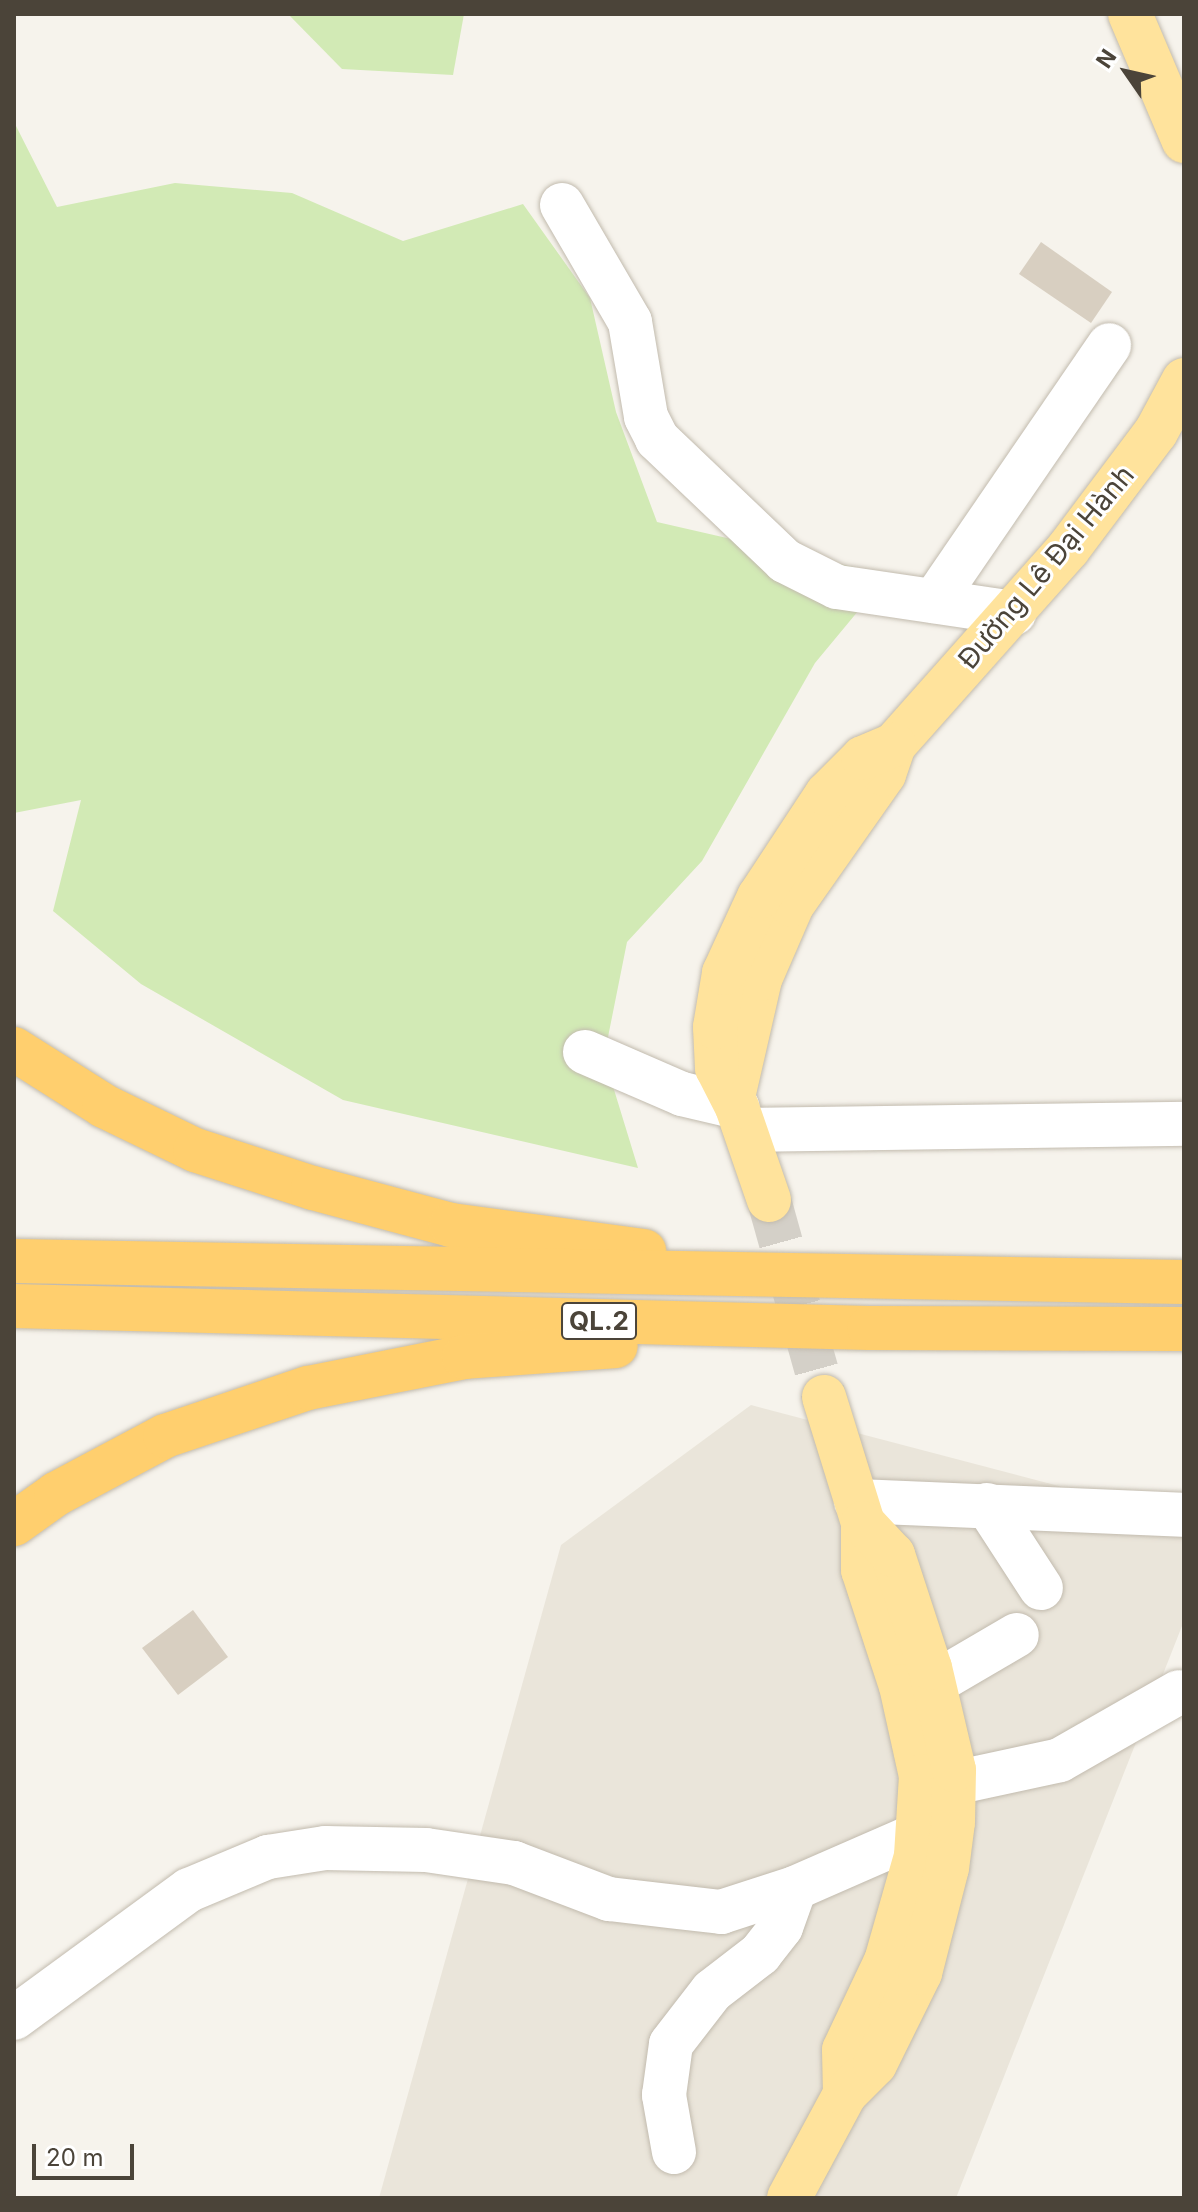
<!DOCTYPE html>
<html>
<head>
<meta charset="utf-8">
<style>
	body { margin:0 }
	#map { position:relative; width:1198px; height:2212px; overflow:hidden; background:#f6f3ec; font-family:Inter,sans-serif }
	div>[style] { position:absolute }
	.residential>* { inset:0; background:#eae5da }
	.green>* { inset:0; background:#d2eab5 }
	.building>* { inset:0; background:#d8cfc1 }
	.major-tunnel>* { height:44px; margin-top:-22px; transform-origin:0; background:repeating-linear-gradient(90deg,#d4d0c8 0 44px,transparent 0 66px) }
	.roads { filter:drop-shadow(0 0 2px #c2bbae) drop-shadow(0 0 2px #c2bbae) }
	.minor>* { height:44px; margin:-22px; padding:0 22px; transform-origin:22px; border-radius:22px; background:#fff }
	.major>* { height:44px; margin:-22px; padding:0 22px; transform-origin:22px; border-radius:22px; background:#ffe39c }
	.highway>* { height:44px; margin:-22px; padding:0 22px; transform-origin:22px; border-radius:22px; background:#ffcf6e }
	span { translate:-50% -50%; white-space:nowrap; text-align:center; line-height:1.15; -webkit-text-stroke:6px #fff; paint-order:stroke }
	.shield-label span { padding:2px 6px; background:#fff; border:2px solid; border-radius:6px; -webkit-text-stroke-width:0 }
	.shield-label { font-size:26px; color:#4b4439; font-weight:700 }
	.street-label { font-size:28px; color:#4b4439 }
	.frame { position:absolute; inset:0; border:16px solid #4b4439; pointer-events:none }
	.north { position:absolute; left:1086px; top:32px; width:80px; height:80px; -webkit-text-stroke:6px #fff; paint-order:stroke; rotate:304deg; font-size:22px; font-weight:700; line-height:32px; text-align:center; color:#4b4439 }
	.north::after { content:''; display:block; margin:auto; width:28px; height:36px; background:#4b4439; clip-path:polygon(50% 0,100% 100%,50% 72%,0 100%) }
	.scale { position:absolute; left:32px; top:2144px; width:102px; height:36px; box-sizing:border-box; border:4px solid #4b4439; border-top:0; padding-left:10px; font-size:24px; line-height:28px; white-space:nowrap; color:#4b4439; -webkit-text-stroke:6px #fff; paint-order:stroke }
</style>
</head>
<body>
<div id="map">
	<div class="residential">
		<div style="clip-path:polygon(751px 1405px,1184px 1519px,1184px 1621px,956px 2198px,379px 2198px,561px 1545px)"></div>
	</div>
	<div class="green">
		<div style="clip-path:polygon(288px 14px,464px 14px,453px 75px,342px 69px)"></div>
		<div style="clip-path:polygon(14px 122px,57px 207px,175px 183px,292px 193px,403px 241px,523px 204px,590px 298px,616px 412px,657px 522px,888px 575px,815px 663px,702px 861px,627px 942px,604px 1057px,638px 1168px,343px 1100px,141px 984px,53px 911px,81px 800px,14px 813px)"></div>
	</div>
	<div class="building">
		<div style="clip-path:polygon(1041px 242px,1112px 292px,1091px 323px,1019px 274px)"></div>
		<div style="clip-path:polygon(193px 1610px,228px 1657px,178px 1695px,142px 1648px)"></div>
	</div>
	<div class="major-tunnel">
		<div style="left:769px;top:1200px;width:205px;rotate:74.4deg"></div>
	</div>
	<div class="roads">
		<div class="minor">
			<div style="left:562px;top:205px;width:135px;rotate:59.8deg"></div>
			<div style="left:630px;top:322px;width:96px;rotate:80.4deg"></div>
			<div style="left:646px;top:417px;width:25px;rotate:63deg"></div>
			<div style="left:657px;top:439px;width:177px;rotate:43.6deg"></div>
			<div style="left:785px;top:561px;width:58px;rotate:26.6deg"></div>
			<div style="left:837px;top:587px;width:179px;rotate:8.4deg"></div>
			<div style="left:934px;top:601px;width:310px;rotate:-55.6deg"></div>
			<div style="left:585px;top:1052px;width:106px;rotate:23.4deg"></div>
			<div style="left:682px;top:1094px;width:57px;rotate:13.3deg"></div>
			<div style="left:746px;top:1130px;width:438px;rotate:-0.8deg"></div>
			<div style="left:856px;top:1501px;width:328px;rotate:2.4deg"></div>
			<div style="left:987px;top:1505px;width:99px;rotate:57deg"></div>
			<div style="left:933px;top:1684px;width:97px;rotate:-30.3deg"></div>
			<div style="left:954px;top:1783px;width:108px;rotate:-12.2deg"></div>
			<div style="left:1060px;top:1760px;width:137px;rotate:-29.7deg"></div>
			<div style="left:14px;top:2018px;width:217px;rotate:-36.2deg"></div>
			<div style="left:189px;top:1890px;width:86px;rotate:-22.7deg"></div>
			<div style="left:268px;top:1857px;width:58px;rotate:-9deg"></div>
			<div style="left:325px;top:1848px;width:101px;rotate:1.1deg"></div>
			<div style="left:426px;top:1850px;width:89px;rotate:8.4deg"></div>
			<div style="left:514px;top:1863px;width:102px;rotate:20.8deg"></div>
			<div style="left:609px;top:1899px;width:113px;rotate:6.6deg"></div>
			<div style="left:721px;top:1912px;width:78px;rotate:-18deg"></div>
			<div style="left:795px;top:1888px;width:137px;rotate:-23.6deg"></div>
			<div style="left:674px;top:2152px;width:58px;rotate:-100deg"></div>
			<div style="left:664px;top:2095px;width:51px;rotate:-82.2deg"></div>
			<div style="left:671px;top:2044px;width:67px;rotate:-52.3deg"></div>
			<div style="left:712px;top:1991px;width:61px;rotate:-37.6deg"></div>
			<div style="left:760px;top:1954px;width:34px;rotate:-52deg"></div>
			<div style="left:781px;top:1927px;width:41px;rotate:-70.3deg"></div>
		</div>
		<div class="major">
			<div style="left:1130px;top:14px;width:138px;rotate:67deg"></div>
			<div style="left:733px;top:1097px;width:121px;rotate:-77.1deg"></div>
			<div style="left:760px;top:979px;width:81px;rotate:-66.6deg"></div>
			<div style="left:792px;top:905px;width:160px;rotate:-54.9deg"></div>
			<div style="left:884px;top:774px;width:31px;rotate:-71deg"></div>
			<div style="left:894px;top:745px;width:262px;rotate:-48.4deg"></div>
			<div style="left:1068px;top:549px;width:146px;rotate:-53.1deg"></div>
			<div style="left:1156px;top:432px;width:59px;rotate:-61.7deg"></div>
			<div style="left:769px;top:1200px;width:98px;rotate:-109deg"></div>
			<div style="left:737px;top:1107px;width:44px;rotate:-117.1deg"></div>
			<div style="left:717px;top:1068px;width:41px;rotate:-92.8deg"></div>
			<div style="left:715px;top:1027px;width:55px;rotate:-80.5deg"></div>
			<div style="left:724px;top:973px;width:84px;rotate:-65.3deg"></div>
			<div style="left:759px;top:897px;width:123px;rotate:-56.6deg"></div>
			<div style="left:827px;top:794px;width:51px;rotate:-45deg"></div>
			<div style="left:863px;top:758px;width:34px;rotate:-23deg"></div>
			<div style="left:824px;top:1397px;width:132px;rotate:72.8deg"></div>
			<div style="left:863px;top:1523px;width:47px;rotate:90deg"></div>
			<div style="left:863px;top:1570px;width:122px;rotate:71.9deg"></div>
			<div style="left:901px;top:1686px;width:92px;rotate:77.5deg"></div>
			<div style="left:921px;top:1776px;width:80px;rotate:93.6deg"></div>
			<div style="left:916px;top:1856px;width:109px;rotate:105.9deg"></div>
			<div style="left:886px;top:1961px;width:98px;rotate:115.3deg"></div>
			<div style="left:844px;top:2050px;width:44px;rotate:88.7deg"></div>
			<div style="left:789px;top:2198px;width:118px;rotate:-61.7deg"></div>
			<div style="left:845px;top:2094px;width:42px;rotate:-45deg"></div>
			<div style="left:875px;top:2064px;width:102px;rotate:-63.7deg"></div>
			<div style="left:920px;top:1973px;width:108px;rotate:-75.6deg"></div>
			<div style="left:947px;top:1868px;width:46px;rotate:-82.6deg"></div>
			<div style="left:953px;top:1822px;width:52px;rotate:-88.9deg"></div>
			<div style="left:954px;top:1770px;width:105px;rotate:-103.2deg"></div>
			<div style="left:930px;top:1668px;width:119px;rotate:-108.1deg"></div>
			<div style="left:893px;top:1555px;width:44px;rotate:-133.2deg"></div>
		</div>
		<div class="highway">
			<div style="left:14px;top:1049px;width:107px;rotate:32.3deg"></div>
			<div style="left:104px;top:1106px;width:101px;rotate:25.8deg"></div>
			<div style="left:195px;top:1150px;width:124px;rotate:17.9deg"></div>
			<div style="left:313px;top:1188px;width:143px;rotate:15deg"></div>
			<div style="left:451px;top:1225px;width:195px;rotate:7.7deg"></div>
			<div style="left:14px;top:1261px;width:1170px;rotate:1.03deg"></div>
			<div style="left:14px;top:1306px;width:855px;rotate:1.47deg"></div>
			<div style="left:869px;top:1328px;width:315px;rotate:0.2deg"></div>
			<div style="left:14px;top:1524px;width:52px;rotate:-35.5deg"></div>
			<div style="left:56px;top:1494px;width:123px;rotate:-28deg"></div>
			<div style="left:165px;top:1436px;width:151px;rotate:-18.6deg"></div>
			<div style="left:308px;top:1388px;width:159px;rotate:-11.2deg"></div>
			<div style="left:464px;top:1357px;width:152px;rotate:-4.1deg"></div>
		</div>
	</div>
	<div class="shield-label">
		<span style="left:599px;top:1321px">QL.2</span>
	</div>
	<div class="street-label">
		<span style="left:1046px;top:567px;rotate:-50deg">Đường Lê Đại Hành</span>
	</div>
	<div class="frame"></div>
	<div class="north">N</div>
	<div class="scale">20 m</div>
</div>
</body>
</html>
